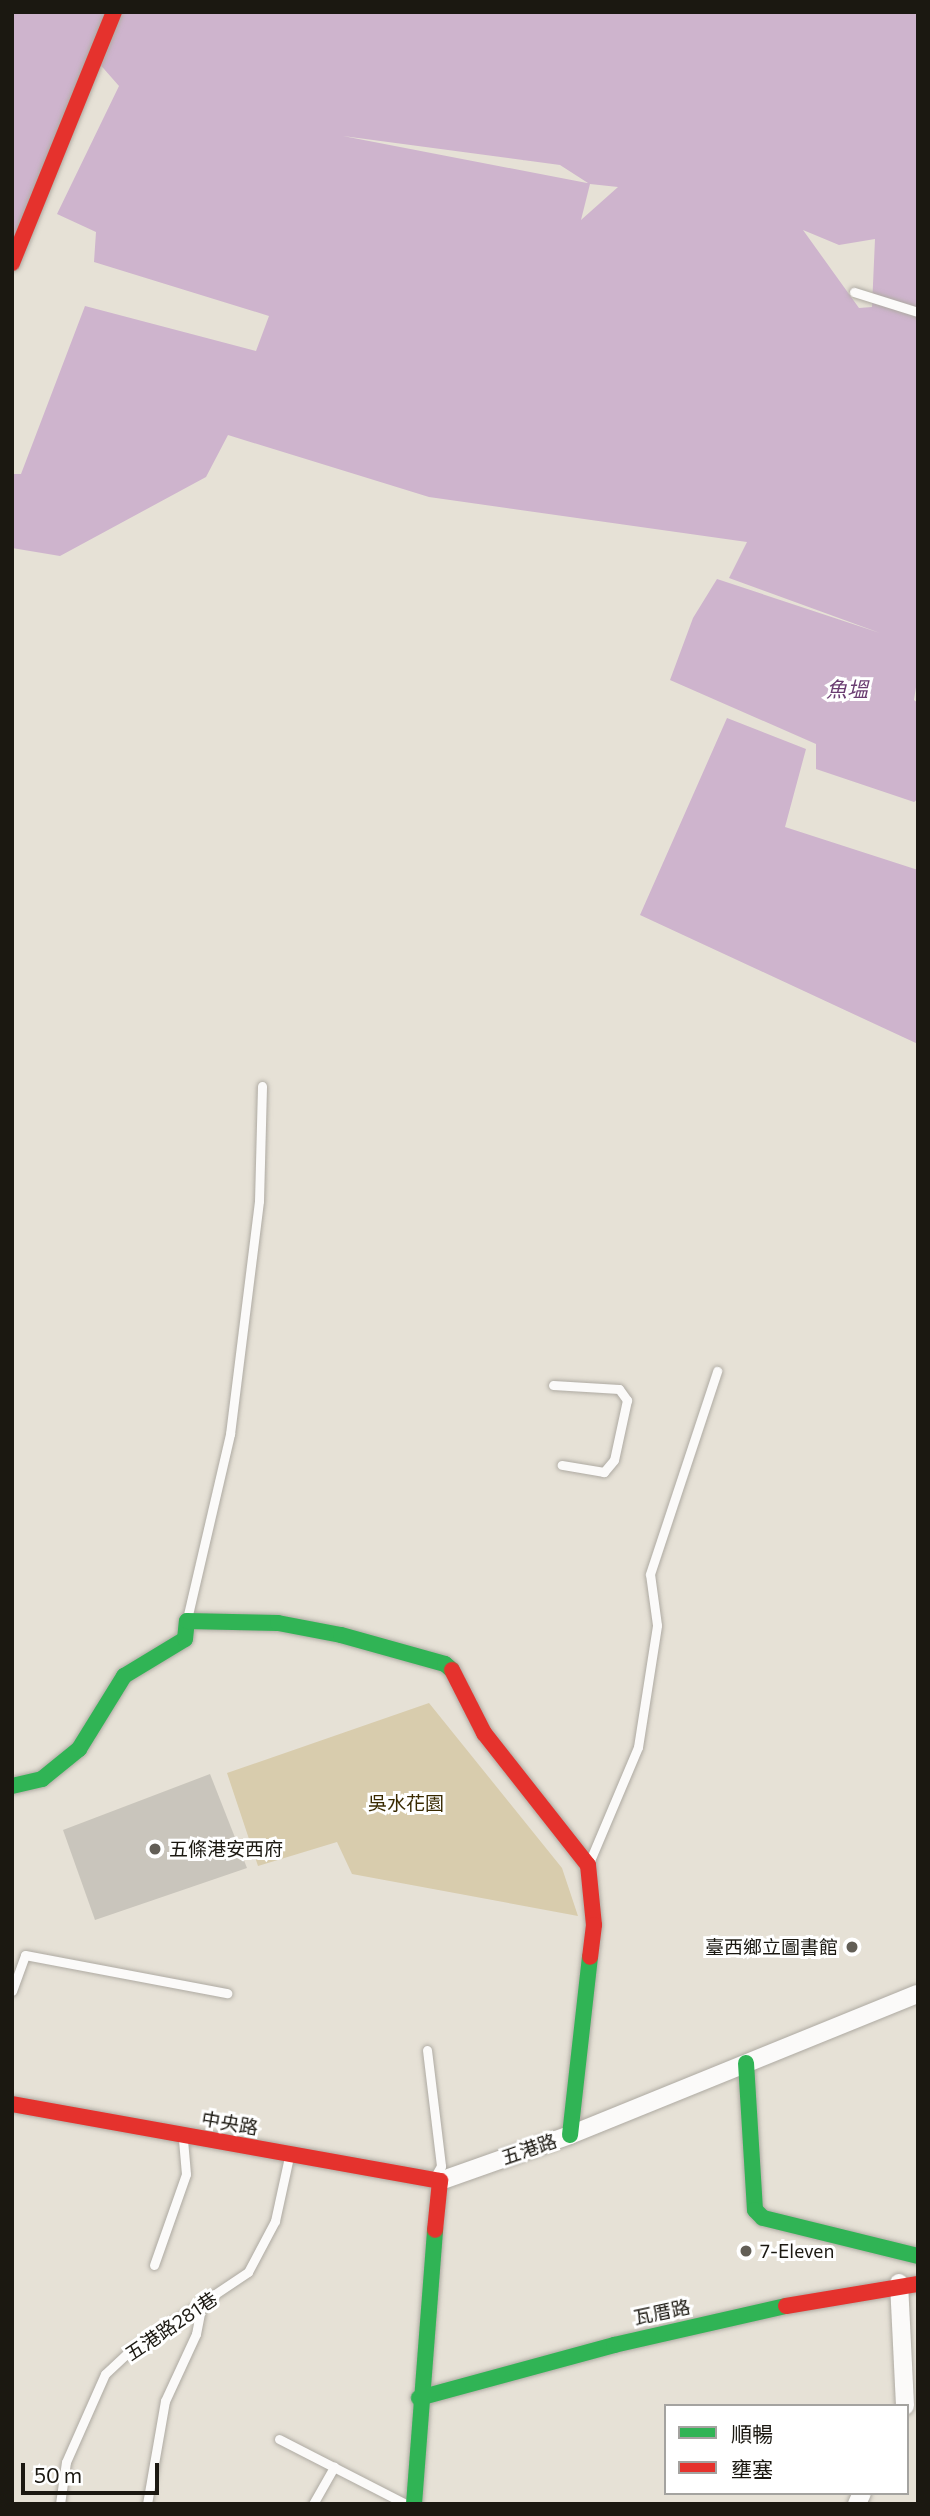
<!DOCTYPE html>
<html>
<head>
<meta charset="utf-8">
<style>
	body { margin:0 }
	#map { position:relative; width:930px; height:2516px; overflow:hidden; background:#e6e1d6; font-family:Commissioner,"Noto Sans TC",sans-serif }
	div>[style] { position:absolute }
	.green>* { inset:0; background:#d8ccad }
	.water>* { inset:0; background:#ceb4cd }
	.building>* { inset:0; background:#c9c5bc }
	.roads { filter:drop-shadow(0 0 2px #aeaaa2) drop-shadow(0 0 2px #aeaaa2) }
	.lane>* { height:9px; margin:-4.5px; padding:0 4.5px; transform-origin:4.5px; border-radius:4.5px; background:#fbfaf9 }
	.street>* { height:18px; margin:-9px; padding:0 9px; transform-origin:9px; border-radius:9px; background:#fbfaf9 }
	.fast>* { height:16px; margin:-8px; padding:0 8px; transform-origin:8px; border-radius:8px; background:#30b455 }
	.jam>* { height:16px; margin:-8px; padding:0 8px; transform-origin:8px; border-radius:8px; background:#e5322d }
	.dots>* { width:19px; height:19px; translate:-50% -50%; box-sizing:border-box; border:4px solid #fff; border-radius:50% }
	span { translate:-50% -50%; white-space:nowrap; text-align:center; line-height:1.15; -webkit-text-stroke:6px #fff; paint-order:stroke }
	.park-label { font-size:19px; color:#392a00 }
	.poi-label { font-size:19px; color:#1b1811 }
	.left { translate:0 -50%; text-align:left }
	.right { translate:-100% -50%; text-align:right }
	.street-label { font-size:19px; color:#1b1811 }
	.water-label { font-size:21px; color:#6b3d72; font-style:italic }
	.frame { position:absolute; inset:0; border:14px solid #1b1811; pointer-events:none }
	.legend { position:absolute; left:664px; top:2404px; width:245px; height:91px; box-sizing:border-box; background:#fff; border:2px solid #a4a3a0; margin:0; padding:9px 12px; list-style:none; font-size:21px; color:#1b1811 }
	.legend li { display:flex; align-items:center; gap:14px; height:35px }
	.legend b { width:35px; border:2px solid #a4a3a0 }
	.scale { position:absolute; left:21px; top:2463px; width:138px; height:32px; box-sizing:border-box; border:4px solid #1b1811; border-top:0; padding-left:9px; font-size:21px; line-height:24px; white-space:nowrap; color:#1b1811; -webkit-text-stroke:5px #fff; paint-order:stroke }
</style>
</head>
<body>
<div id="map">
	<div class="green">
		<div style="clip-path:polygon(429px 1703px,562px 1868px,578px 1916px,352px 1874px,337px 1842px,258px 1866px,227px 1773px)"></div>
	</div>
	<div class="water">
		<div style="clip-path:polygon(12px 12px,110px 12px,12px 275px)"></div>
		<div style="clip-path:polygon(evenodd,113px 12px,918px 12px,918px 674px,914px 700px,918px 703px,918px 799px,914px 802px,816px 769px,816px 744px,670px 680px,693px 618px,717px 579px,880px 633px,729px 578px,747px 542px,429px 497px,228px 435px,206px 477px,60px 556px,12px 548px,12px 474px,21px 474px,85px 306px,256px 351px,269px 316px,94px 262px,96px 232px,57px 214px,119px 86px,97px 61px,113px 12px,343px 136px,560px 165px,588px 183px,587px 183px,343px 136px,113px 12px,590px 184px,618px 187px,581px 220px,590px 184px,113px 12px,803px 230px,839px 245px,875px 239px,872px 307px,859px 308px,803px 230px)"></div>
		<div style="clip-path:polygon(727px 718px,806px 749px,785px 827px,918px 870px,918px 1044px,640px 915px)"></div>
	</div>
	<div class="building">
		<div style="clip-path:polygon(210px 1774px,247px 1868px,95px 1920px,63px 1830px)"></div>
	</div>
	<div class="roads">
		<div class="lane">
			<div style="left:854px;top:292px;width:67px;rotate:17.4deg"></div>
			<div style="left:553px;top:1385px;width:66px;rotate:3.5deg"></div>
			<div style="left:619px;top:1389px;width:14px;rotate:54deg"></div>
			<div style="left:627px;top:1400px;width:61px;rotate:102.2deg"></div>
			<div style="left:614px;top:1460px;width:16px;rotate:130deg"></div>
			<div style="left:604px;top:1472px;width:43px;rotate:-170.5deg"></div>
			<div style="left:187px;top:1619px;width:190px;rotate:-76.9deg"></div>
			<div style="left:230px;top:1434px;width:235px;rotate:-82.9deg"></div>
			<div style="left:259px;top:1201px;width:115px;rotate:-88.5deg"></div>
			<div style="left:589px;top:1863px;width:126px;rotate:-67.1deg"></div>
			<div style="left:638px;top:1747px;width:123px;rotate:-81.1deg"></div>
			<div style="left:657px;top:1625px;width:51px;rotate:-97.8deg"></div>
			<div style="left:650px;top:1574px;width:214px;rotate:-71.7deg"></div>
			<div style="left:12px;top:1991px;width:38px;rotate:-70deg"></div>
			<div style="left:25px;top:1955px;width:206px;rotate:10.7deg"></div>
			<div style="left:427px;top:2050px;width:117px;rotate:83.1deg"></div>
			<div style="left:441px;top:2166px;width:14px;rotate:120deg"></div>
			<div style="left:154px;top:2265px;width:96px;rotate:-70.6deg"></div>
			<div style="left:186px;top:2174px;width:37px;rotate:-95deg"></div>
			<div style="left:279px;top:2439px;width:143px;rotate:27.1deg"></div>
			<div style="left:60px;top:2504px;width:42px;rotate:-81.9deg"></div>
			<div style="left:66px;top:2462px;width:96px;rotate:-66.1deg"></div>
			<div style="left:105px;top:2374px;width:34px;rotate:-43deg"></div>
			<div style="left:130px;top:2351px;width:142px;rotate:-33.8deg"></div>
			<div style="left:248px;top:2272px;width:58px;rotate:-62.1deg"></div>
			<div style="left:275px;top:2221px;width:66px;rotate:-77.7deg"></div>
			<div style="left:147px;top:2504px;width:105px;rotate:-80.1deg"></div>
			<div style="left:165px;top:2401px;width:74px;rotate:-65.2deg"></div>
			<div style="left:196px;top:2334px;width:26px;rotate:-79deg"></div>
			<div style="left:313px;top:2504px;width:43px;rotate:-60.4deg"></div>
		</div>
		<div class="street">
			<div style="left:440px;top:2181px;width:138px;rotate:-19.5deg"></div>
			<div style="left:570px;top:2135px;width:375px;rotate:-22.1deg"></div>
			<div style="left:899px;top:2283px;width:123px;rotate:87.2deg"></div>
			<div style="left:857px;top:2504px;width:12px;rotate:-66deg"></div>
		</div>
		<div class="fast">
			<div style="left:12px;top:1786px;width:31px;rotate:-13deg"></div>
			<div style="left:42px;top:1779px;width:48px;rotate:-39deg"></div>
			<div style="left:79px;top:1749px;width:86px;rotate:-58.3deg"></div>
			<div style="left:124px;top:1676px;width:71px;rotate:-31.2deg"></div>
			<div style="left:185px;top:1639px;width:18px;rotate:-84deg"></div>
			<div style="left:187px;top:1621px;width:91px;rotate:1.3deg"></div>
			<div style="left:278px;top:1623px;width:64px;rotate:10.8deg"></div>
			<div style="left:341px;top:1635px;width:108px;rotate:15.6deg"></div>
			<div style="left:445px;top:1664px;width:9px;rotate:41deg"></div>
			<div style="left:746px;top:2063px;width:147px;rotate:86.5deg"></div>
			<div style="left:755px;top:2210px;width:11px;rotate:45deg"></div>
			<div style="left:763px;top:2218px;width:160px;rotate:13.8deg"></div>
			<div style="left:570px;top:2135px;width:179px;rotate:-83.6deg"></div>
			<div style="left:419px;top:2398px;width:202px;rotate:-15.2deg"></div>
			<div style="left:614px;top:2345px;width:176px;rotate:-12.8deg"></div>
			<div style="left:414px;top:2504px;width:275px;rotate:-85.6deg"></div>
		</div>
		<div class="jam">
			<div style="left:12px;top:263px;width:271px;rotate:-67.9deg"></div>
			<div style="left:452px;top:1670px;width:71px;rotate:63.1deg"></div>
			<div style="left:484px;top:1733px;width:168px;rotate:51.8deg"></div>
			<div style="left:588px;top:1865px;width:60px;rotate:84.3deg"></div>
			<div style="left:594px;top:1925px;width:32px;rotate:97deg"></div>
			<div style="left:12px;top:2104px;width:435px;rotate:10.2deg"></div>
			<div style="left:440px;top:2181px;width:49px;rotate:95.8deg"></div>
			<div style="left:786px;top:2306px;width:134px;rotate:-9.5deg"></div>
		</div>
	</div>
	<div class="dots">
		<div style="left:155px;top:1849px;background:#625e56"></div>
		<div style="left:852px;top:1947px;background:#625e56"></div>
		<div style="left:746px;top:2251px;background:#625e56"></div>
	</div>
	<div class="park-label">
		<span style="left:406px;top:1803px">吳水花園</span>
	</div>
	<div class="poi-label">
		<span class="left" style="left:169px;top:1849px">五條港安西府</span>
		<span class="right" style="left:838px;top:1947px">臺西鄉立圖書館</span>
		<span class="left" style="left:760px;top:2251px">7-Eleven</span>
	</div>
	<div class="street-label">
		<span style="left:230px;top:2123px;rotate:10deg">中央路</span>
		<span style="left:529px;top:2149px;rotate:-19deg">五港路</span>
		<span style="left:662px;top:2312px;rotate:-12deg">瓦厝路</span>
		<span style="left:171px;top:2326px;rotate:-34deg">五港路281巷</span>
	</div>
	<div class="water-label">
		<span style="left:847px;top:689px">魚塭</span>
	</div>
	<div class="frame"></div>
	<ul class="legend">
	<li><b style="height:9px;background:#30b455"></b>順暢</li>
	<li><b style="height:9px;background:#e5322d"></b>壅塞</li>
	</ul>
	<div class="scale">50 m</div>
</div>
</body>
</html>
